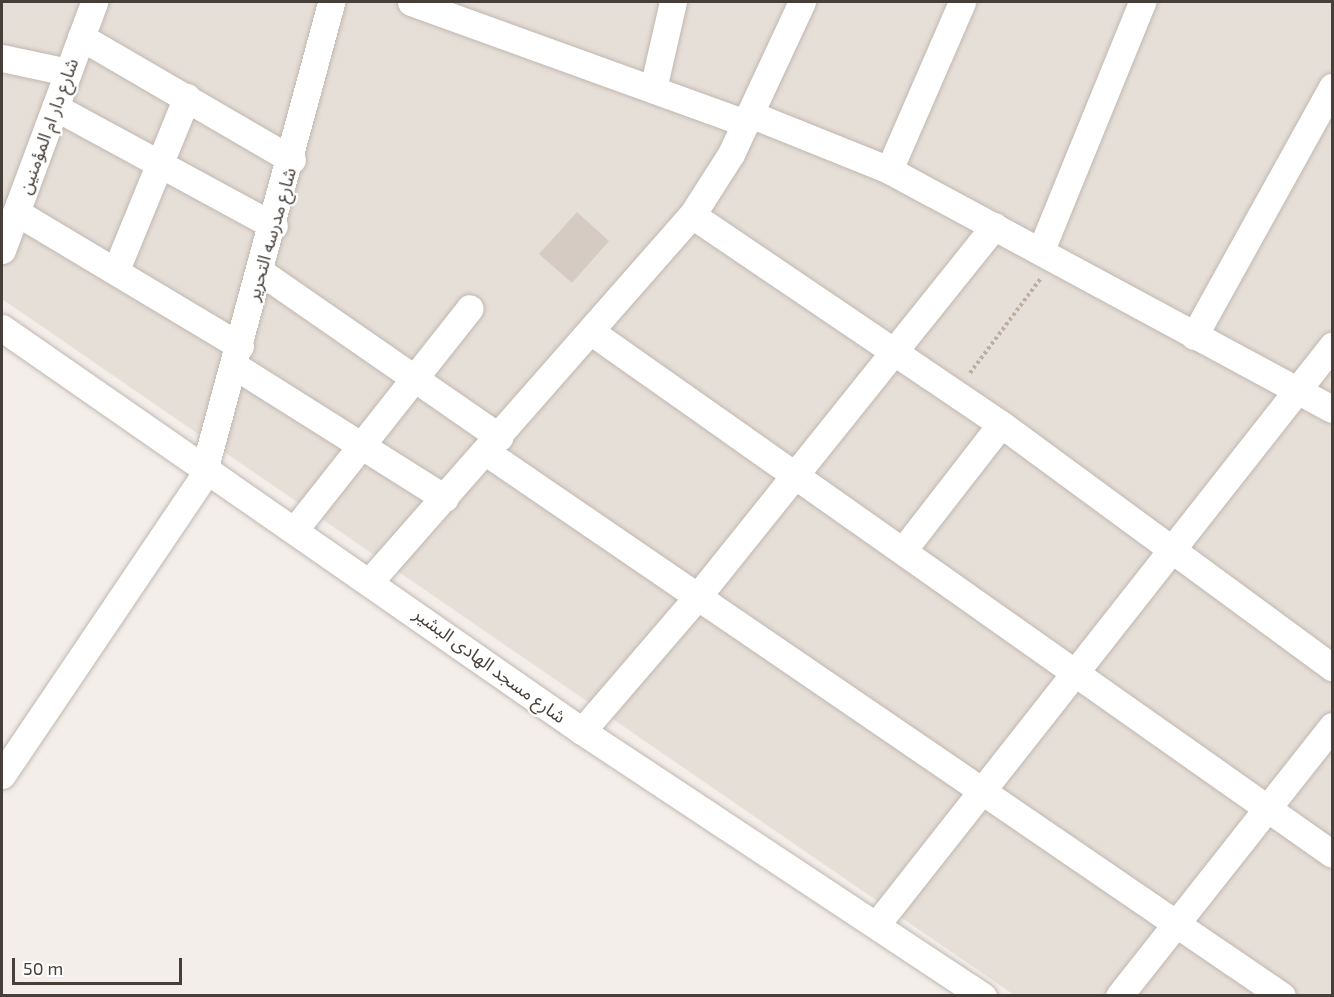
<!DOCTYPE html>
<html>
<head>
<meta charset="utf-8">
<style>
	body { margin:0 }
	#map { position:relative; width:1334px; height:997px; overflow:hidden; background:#f3eeea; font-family:"Exo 2","Noto Sans Arabic",sans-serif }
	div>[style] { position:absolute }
	.residential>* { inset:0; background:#e6dfd8 }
	.building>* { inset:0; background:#d6cbc3 }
	.path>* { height:4px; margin-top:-2px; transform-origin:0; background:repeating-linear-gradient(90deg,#beada0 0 3px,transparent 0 6px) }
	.roads { filter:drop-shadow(0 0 2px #c0b7b0) drop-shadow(0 0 2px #c0b7b0) }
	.minor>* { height:27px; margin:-13.5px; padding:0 13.5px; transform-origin:13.5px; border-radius:13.5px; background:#fff }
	span { translate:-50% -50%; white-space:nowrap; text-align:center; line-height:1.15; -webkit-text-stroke:4.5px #fff; paint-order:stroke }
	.street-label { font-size:18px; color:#463e39 }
	.frame { position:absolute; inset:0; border:3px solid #463e39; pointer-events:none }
	.scale { position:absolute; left:12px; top:958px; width:170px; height:27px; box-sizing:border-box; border:3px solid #463e39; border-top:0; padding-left:8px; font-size:18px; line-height:21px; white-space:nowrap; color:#463e39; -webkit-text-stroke:4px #fff; paint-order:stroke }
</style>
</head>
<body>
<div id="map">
	<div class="residential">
		<div style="clip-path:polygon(2px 2px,1332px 2px,1332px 995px,1014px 995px,2px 299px)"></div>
	</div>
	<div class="building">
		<div style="clip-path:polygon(577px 212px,609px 241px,572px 283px,539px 254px)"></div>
	</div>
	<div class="path">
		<div style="left:970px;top:373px;width:119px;rotate:-53.2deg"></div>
	</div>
	<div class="roads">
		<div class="minor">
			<div style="left:411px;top:2px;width:356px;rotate:19.9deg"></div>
			<div style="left:81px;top:37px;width:244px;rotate:30.2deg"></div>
			<div style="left:2px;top:58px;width:67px;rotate:12deg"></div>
			<div style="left:653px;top:89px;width:89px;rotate:-77.1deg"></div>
			<div style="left:55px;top:107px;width:249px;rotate:28.5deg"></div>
			<div style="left:750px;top:114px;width:150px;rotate:21.9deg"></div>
			<div style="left:889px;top:170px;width:503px;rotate:28.35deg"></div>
			<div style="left:889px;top:170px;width:183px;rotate:-66.5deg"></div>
			<div style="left:16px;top:212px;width:261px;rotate:30.9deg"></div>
			<div style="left:692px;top:215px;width:373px;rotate:34.1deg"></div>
			<div style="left:1001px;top:424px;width:411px;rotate:36.3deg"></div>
			<div style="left:2px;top:250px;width:265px;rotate:-69.6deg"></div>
			<div style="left:1041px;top:250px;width:268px;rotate:-67.8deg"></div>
			<div style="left:116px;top:270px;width:187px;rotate:-67.7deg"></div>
			<div style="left:261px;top:272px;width:290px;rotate:34.7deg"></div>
			<div style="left:2px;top:328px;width:706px;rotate:34.79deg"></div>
			<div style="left:582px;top:731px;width:481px;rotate:33.5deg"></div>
			<div style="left:593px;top:333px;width:904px;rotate:35.18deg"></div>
			<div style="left:1194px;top:336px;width:285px;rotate:-61deg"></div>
			<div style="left:235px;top:366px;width:248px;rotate:32.2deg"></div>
			<div style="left:486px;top:452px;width:964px;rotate:34.35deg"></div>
			<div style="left:296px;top:528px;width:280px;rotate:-51.7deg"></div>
			<div style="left:904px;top:549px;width:158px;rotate:-52.2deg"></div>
			<div style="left:371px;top:580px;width:486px;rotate:-48.7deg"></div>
			<div style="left:692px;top:215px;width:72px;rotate:-57.4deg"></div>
			<div style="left:731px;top:154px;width:168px;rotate:-65deg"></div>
			<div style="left:582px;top:731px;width:178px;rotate:-49.3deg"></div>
			<div style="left:698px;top:596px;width:474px;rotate:-51.3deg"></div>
			<div style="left:2px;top:775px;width:358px;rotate:-56deg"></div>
			<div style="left:202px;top:478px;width:493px;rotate:-74.8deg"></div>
			<div style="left:877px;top:924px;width:736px;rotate:-51.79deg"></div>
			<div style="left:1119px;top:996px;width:344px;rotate:-51.7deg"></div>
		</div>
	</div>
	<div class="street-label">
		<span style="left:48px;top:126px;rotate:-70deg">شارع دار ام المؤمنين</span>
		<span style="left:271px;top:234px;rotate:-74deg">شارع مدرسه التحرير</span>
		<span style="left:490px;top:665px;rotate:36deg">شارع مسجد الهادى البشير</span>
	</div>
	<div class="frame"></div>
	<div class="scale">50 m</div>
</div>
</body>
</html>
